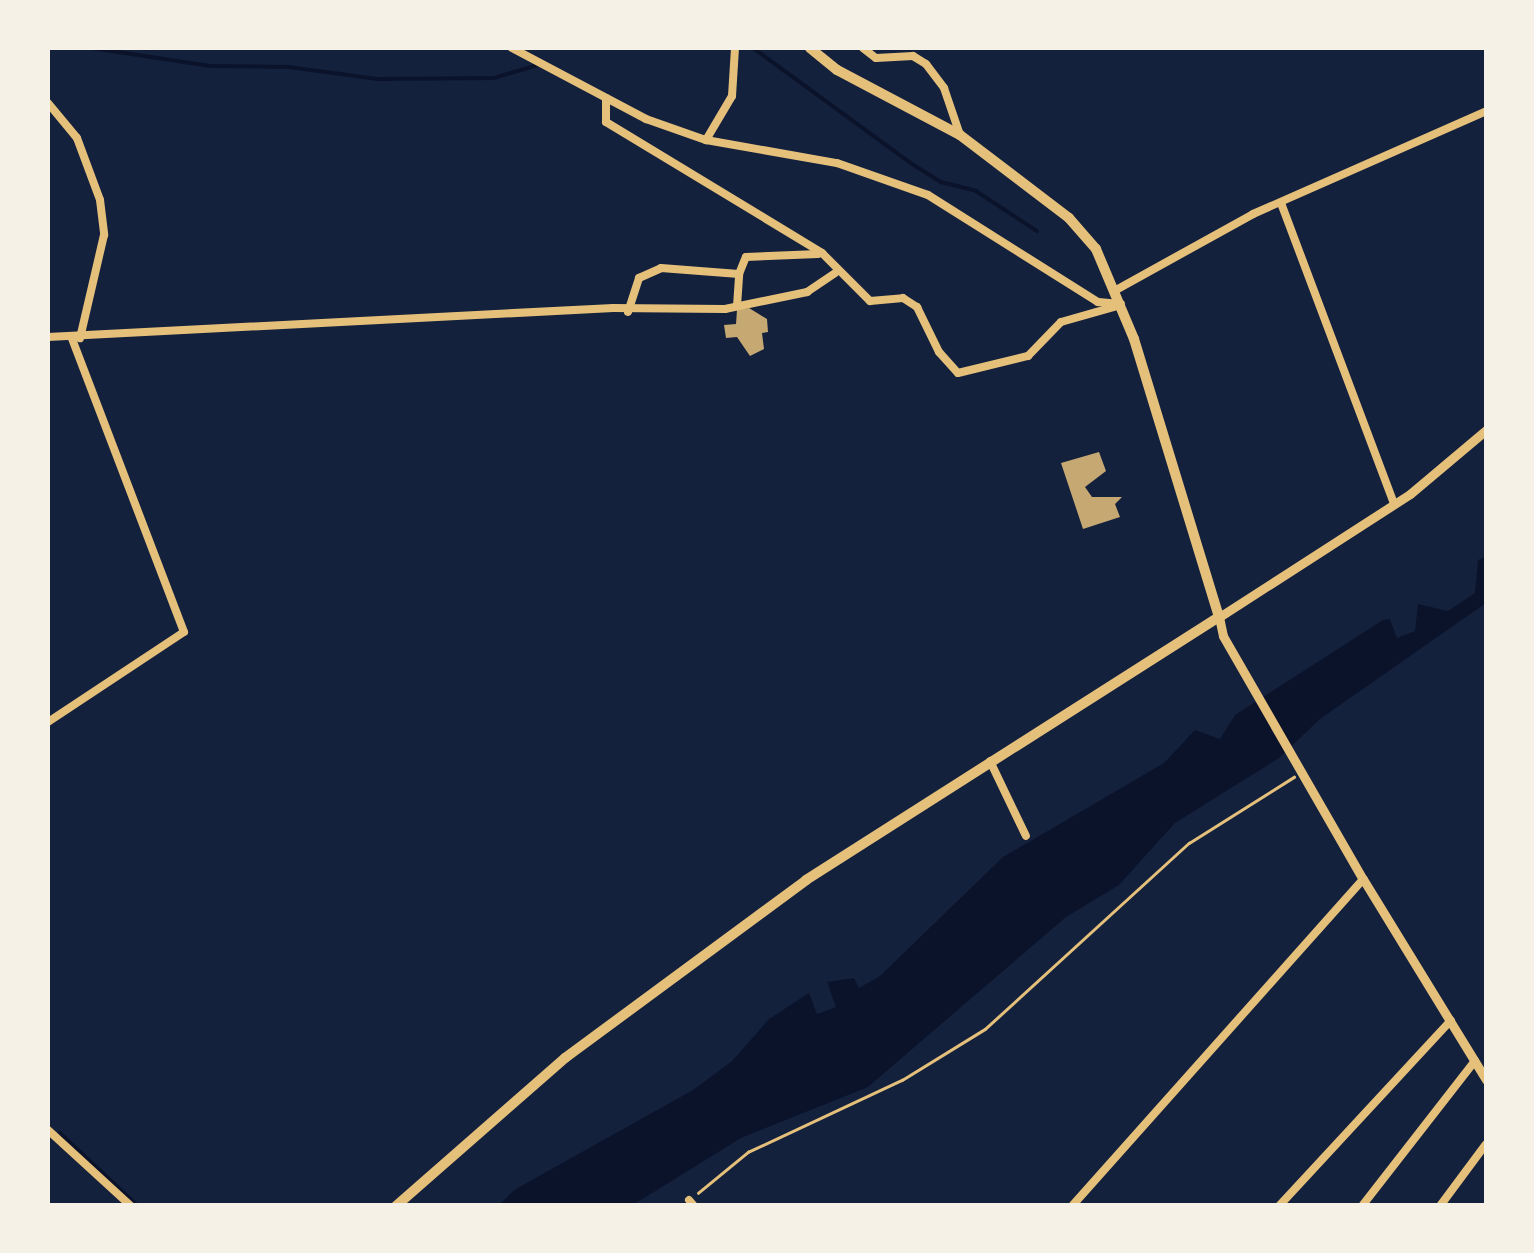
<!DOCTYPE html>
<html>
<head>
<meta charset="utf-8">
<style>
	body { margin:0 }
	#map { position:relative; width:1534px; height:1253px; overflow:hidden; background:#14213d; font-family:"Alegreya Sans",sans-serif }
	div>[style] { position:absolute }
	.water>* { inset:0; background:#0b132b }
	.stream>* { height:4px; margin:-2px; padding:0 2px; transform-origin:2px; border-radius:2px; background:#0b132b }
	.building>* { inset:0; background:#c6a872 }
	.path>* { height:2.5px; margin:-1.25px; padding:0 1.25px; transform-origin:1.25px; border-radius:1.25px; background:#e5c07b }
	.minor>* { height:8px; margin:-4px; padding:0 4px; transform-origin:4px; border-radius:4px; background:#e5c07b }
	.tertiary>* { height:9px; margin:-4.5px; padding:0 4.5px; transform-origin:4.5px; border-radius:4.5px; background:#e5c07b }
	.secondary>* { height:10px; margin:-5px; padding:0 5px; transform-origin:5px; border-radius:5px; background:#e5c07b }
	span { translate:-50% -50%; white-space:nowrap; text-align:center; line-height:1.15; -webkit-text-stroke:10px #f6f1e7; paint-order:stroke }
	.frame { position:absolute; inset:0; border:50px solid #f6f1e7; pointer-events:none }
</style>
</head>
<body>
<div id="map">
	<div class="water">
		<div style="clip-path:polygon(1486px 557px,1486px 603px,1320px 719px,1279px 758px,1175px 823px,1119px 885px,1066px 917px,868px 1087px,741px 1138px,633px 1205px,498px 1206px,514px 1190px,693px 1090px,732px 1061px,769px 1019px,809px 993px,817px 1014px,836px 1007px,827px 982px,854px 978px,859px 988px,880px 976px,1003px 857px,1164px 763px,1195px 730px,1220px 739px,1235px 715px,1383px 620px,1390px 619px,1397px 638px,1415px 631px,1418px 604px,1448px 611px,1475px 593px,1478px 560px)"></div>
	</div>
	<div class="stream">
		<div style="left:92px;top:48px;width:118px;rotate:8.7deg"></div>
		<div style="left:209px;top:66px;width:80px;rotate:0.7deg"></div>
		<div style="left:289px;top:67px;width:89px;rotate:7.8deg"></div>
		<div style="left:377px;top:79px;width:117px;rotate:-0.5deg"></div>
		<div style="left:494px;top:78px;width:46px;rotate:-16.5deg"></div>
		<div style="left:753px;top:48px;width:197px;rotate:36.1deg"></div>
		<div style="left:912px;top:164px;width:34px;rotate:32deg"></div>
		<div style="left:941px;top:182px;width:36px;rotate:14deg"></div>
		<div style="left:976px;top:191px;width:73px;rotate:33.3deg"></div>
		<div style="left:60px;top:1133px;width:107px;rotate:43.1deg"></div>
	</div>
	<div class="building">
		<div style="clip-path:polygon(749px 308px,767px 319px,768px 332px,762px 333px,764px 349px,750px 356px,737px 337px,726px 338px,724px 325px,736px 324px,737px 310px)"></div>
		<div style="clip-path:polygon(1099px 452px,1106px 471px,1085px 487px,1092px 497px,1122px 497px,1115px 504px,1120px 517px,1083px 529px,1061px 463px)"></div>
	</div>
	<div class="path">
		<div style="left:698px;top:1193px;width:65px;rotate:-39.4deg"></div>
		<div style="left:748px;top:1152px;width:170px;rotate:-25.1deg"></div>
		<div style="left:902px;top:1080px;width:97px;rotate:-31.6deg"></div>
		<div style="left:985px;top:1029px;width:276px;rotate:-42.4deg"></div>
		<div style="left:1189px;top:843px;width:124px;rotate:-32.2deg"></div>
	</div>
	<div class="minor">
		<div style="left:512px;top:48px;width:152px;rotate:27.9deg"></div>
		<div style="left:646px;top:119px;width:64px;rotate:19.3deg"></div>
		<div style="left:706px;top:140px;width:133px;rotate:10deg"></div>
		<div style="left:837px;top:163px;width:96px;rotate:19.4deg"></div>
		<div style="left:928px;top:195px;width:201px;rotate:32.2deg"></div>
		<div style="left:1098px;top:302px;width:23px;rotate:5deg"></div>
		<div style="left:863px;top:48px;width:16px;rotate:38deg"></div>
		<div style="left:876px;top:58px;width:37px;rotate:-3deg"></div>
		<div style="left:913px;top:56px;width:15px;rotate:32deg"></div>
		<div style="left:926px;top:64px;width:30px;rotate:53deg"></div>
		<div style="left:944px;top:88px;width:50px;rotate:71.2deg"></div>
		<div style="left:606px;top:98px;width:24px;rotate:90deg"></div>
		<div style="left:606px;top:122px;width:253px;rotate:31.2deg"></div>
		<div style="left:822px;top:253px;width:68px;rotate:45deg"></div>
		<div style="left:870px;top:301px;width:33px;rotate:-5deg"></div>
		<div style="left:903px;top:298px;width:17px;rotate:33deg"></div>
		<div style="left:917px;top:307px;width:50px;rotate:63.9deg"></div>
		<div style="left:939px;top:352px;width:28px;rotate:48deg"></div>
		<div style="left:958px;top:373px;width:72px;rotate:-13.7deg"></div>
		<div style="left:1028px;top:356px;width:47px;rotate:-45.9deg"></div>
		<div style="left:1061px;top:322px;width:58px;rotate:-15.9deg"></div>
		<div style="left:48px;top:103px;width:45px;rotate:50.4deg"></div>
		<div style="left:77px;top:138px;width:66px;rotate:69.6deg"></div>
		<div style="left:100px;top:200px;width:35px;rotate:83deg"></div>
		<div style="left:104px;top:235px;width:106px;rotate:103.1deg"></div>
		<div style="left:706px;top:140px;width:51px;rotate:-59.4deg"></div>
		<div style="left:732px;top:96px;width:48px;rotate:-86.4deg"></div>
		<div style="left:1281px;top:203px;width:322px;rotate:69.4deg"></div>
		<div style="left:1116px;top:290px;width:157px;rotate:-29deg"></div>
		<div style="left:1253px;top:214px;width:255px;rotate:-23.8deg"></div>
		<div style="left:737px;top:306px;width:32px;rotate:-86deg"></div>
		<div style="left:628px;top:312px;width:36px;rotate:-72deg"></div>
		<div style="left:639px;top:278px;width:24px;rotate:-24deg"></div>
		<div style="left:661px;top:268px;width:78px;rotate:4.4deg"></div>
		<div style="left:739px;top:274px;width:18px;rotate:-68deg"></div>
		<div style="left:746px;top:257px;width:72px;rotate:-2.4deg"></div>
		<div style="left:48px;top:337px;width:566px;rotate:-2.94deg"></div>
		<div style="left:613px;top:308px;width:112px;rotate:0.5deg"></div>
		<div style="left:725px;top:309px;width:84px;rotate:-11.7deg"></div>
		<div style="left:807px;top:292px;width:34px;rotate:-34deg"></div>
		<div style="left:48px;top:722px;width:163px;rotate:-33.5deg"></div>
		<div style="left:184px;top:632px;width:314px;rotate:-110.9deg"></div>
		<div style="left:990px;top:761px;width:83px;rotate:64.4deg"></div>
		<div style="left:48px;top:1130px;width:113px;rotate:42.5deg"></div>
		<div style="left:689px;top:1200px;width:8px;rotate:50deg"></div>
		<div style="left:1072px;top:1206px;width:438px;rotate:-48.3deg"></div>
		<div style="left:1279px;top:1206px;width:253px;rotate:-47.2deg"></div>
		<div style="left:1362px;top:1206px;width:184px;rotate:-52.1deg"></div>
		<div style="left:1440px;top:1206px;width:77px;rotate:-53.4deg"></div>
	</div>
	<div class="tertiary">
		<div style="left:1486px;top:430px;width:99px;rotate:139.9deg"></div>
		<div style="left:1410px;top:494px;width:227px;rotate:147.2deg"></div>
		<div style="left:1219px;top:617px;width:19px;rotate:78deg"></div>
		<div style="left:1223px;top:636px;width:280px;rotate:60.1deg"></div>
		<div style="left:1363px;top:879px;width:236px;rotate:58.5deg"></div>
	</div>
	<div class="secondary">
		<div style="left:396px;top:1206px;width:225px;rotate:-41.2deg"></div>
		<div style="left:565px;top:1058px;width:300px;rotate:-36.4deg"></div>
		<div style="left:806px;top:880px;width:490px;rotate:-32.5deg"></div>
		<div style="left:1219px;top:617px;width:291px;rotate:-107deg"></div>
		<div style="left:1134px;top:339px;width:98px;rotate:-112.9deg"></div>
		<div style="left:1096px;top:249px;width:41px;rotate:-131.1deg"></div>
		<div style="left:1069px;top:218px;width:137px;rotate:-142.7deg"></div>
		<div style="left:960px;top:135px;width:139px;rotate:-152.1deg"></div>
		<div style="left:837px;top:70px;width:35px;rotate:-141deg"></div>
	</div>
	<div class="frame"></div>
</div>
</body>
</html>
